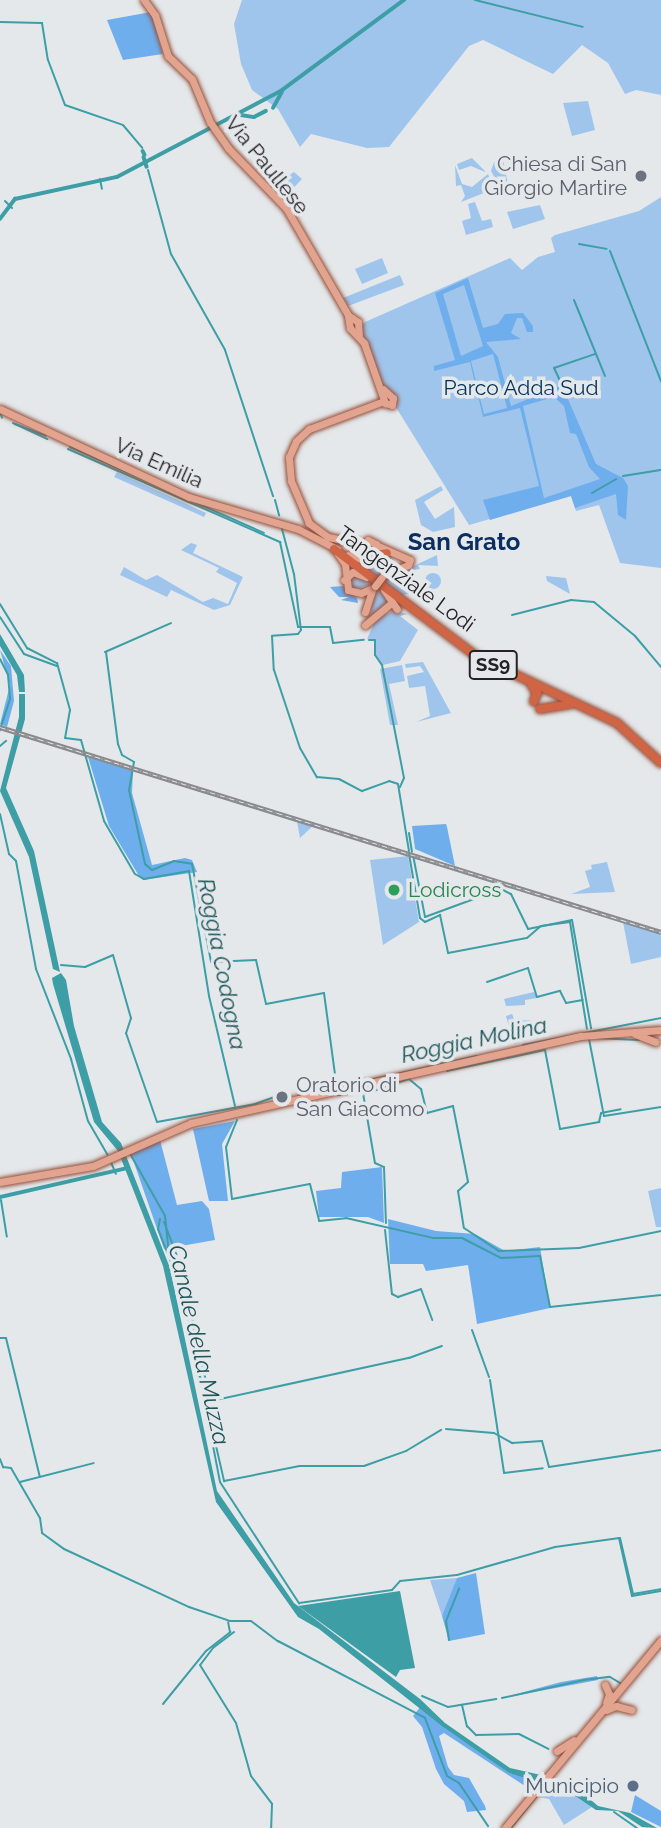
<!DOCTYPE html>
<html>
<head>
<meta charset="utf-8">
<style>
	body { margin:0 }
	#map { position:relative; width:661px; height:1828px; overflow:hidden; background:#e4e8eb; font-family:Raleway,sans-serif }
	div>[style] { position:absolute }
	.green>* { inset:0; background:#9fc5ec }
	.round { border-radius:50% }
	.forest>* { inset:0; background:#6faeec }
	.water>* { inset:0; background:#3d9ea6 }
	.stream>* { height:2px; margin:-1px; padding:0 1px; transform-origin:1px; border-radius:1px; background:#3d9ea6 }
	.canal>* { height:3.5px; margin:-1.75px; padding:0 1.75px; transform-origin:1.75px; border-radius:1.75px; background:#3d9ea6 }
	.roads { filter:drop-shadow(0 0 2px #924e39) drop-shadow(0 0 2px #924e39) }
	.major>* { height:7px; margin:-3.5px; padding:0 3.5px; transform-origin:3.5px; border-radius:3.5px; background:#e2a38f }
	.highway>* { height:8px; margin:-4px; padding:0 4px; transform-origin:4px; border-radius:4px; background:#cf6544 }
	.rail>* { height:4.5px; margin-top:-2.25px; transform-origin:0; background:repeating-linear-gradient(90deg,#e4e8eb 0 5px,#888a8d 0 10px); box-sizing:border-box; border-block:2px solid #888a8d }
	.bridges { filter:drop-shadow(0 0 2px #924e39) drop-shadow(0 0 2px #924e39) }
	.major-bridge>* { height:7px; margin:-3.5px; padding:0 3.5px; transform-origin:3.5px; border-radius:3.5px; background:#e2a38f }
	.dots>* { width:19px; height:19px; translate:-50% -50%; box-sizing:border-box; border:4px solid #e4e8eb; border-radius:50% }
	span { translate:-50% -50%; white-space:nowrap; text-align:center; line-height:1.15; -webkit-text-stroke:7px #e4e8eb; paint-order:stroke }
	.shield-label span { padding:2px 5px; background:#e4e8eb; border:2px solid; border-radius:5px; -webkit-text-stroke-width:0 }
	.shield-label { font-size:19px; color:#222325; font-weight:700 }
	.worship-label { font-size:21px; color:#5b616d }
	.right { translate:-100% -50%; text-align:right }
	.left { translate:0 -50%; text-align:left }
	.street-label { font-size:21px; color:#222325 }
	.park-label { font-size:21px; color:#023259 }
	.leisure-label { font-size:21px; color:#27864d }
	.service-label { font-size:21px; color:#4e5e75 }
	.water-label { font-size:23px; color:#1e5559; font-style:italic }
	.quarter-label { font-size:24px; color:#0b2e61; font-weight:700 }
</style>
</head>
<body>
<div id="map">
	<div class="green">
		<div style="clip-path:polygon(242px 0,661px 0,661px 95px,636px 90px,625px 94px,608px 63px,582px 45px,553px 74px,483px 40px,469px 46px,389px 147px,367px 148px,311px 134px,300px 147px,278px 109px,252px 90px,241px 64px,234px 24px)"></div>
		<div style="clip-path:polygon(588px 101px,595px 130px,572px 136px,563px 103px)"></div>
		<div style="clip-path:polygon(472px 158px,485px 171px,485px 172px,471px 166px,459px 170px,457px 164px)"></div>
		<div style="clip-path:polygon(503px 160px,508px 184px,500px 187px,491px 171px,494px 162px)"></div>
		<div style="clip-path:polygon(455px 165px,462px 184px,472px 187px,488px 174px,494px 189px,461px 202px,465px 196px,461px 185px,456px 186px)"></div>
		<div style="clip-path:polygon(294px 172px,302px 179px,283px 199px,272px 187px)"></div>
		<div style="clip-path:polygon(661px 197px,661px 568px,620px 563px,599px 505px,576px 511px,571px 496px,469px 525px,384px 388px,360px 328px,365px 322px,510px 258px,522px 270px,538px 257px,555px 252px,551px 238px,555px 235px,639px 211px)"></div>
		<div style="clip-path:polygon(475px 202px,482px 221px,491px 219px,493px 227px,466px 235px,462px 221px,471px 218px,468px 204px)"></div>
		<div style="clip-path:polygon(540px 205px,545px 219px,513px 229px,507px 212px)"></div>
		<div style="clip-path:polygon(382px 258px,388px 273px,362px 284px,355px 269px)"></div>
		<div style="clip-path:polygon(400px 275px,404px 285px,348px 306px,343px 298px)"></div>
		<div style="clip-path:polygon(117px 472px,206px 513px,204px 517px,114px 477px)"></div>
		<div style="clip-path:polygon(441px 486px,443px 490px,424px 502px,435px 519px,454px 507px,455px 527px,433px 532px,421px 525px,415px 500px)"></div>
		<div style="clip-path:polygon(191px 543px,197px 545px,193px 553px,243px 577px,230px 605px,214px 610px,171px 590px,167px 597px,120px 575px,124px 567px,146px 580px,157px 575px,203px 602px,213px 598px,228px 604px,237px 583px,216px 572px,219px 568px,181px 550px)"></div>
		<div style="clip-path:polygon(390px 555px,395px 562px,380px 578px,367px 568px,367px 560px)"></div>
		<div style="clip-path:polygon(437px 555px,438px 566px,418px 565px,420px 569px,413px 570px,415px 590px,422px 591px,403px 595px,446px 628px,382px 581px)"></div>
		<div class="round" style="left:425px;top:573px;width:16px;height:16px"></div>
		<div style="clip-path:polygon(350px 574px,362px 575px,375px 584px,351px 590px)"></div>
		<div style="clip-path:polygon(546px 576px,566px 578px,570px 594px,547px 581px)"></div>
		<div style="clip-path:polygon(378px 587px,390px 602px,372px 615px,370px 597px)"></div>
		<div style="clip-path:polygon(393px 611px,408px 614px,400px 616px,418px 630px,400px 661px,383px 665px,375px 655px,375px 640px,367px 639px,376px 619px)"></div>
		<div style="clip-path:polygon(423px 662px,451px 713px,416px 722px,430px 716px,425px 686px,409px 688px,407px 676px,424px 672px,420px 666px,406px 668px,405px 664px)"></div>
		<div style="clip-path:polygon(402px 665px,405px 681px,389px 684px,398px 725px,390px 725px,380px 669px)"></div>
		<div style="clip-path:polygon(134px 771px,134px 770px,314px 825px,300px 838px,297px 822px)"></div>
		<div style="clip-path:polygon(408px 856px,419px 922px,383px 945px,370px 860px)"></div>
		<div style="clip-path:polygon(607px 862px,615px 892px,571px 894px,590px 887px,585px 871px,592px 869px,591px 865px)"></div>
		<div style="clip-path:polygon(623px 922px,661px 933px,661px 957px,631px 964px)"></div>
		<div style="clip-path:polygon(534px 992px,537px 998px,525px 1000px,525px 1005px,506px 1006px,504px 999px)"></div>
		<div style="clip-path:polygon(512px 1014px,515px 1021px,530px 1020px,535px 1038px,514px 1044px,506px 1016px)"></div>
		<div style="clip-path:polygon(661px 1188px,661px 1227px,656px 1227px,648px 1191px)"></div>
		<div style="clip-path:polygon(457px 1578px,447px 1614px,442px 1616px,430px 1580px)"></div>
		<div style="clip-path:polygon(550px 1784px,580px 1797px,592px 1807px,564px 1825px,549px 1799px,538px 1797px)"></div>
	</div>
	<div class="forest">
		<div style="clip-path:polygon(151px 12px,163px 54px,123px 60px,107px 20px)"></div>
		<div style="clip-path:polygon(evenodd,468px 278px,483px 328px,498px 324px,505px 314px,523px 313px,533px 326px,533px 332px,527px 332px,522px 318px,517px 318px,511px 333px,521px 339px,486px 342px,498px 357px,511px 406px,562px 385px,596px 464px,623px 478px,628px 486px,626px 520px,618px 515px,616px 494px,575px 508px,571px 496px,490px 520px,483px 500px,539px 486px,520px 408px,483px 417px,470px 362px,434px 371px,434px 366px,455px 360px,435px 293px,468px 278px,464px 285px,483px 346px,461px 356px,443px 294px,464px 285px,468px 278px,493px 354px,507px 408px,484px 414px,471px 361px,493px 354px,468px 278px,554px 397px,564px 406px,570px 433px,576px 434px,589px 467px,600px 479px,544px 498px,523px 406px,554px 397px)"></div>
		<div style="clip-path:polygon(343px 586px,357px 598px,358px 603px,341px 600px,349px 597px,339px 597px,330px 587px)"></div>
		<div style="clip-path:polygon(0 650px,11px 666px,14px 701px,7px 727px,0 724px,10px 685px)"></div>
		<div style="clip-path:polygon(88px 757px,133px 770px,132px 793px,152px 865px,185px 858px,192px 860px,197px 872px,143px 880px,139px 876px,109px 826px)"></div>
		<div style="clip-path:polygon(446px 824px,447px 827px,455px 866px,415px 849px,412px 826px)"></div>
		<div style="clip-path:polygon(235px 1121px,222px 1144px,228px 1201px,209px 1201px,193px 1129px)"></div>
		<div style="clip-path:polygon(160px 1140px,177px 1205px,202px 1201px,209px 1209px,215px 1240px,164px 1249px,131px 1154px)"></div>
		<div style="clip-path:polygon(382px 1167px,384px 1223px,368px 1217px,319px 1217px,316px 1191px,341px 1188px,342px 1172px)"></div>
		<div style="clip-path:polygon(388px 1219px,436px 1231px,475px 1234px,505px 1251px,540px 1247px,550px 1308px,477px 1324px,468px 1265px,426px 1271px,423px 1264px,390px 1264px)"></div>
		<div style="clip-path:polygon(476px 1573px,485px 1634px,449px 1641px,442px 1616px,457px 1578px)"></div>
		<div style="clip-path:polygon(597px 1676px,598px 1680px,502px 1698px,561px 1682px)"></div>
		<div style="clip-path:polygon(421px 1706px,509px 1773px,536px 1779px,531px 1788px,526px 1792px,525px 1786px,444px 1733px,439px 1736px,448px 1767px,454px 1775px,469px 1778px,485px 1806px,486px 1810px,467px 1812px,464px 1801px,444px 1784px,436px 1769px,422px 1727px,413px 1716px)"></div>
		<div style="clip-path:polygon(635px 1795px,661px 1811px,661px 1827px,631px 1812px)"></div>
	</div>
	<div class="water">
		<div style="clip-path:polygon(0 634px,24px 675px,25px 692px,19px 692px,17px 675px,0 646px)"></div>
		<div style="clip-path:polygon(19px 694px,25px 694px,25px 719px,6px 788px,34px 851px,60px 972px,53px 969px,29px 857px,0 791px,19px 717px)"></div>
		<div style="clip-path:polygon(61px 973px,66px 980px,74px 1026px,102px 1122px,121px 1143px,170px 1268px,217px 1491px,294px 1603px,420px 1699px,445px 1723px,510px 1768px,541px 1775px,584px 1794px,598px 1806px,630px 1813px,657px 1828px,642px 1827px,618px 1811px,596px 1810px,568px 1791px,509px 1773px,442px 1726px,319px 1629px,298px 1617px,216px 1502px,163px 1266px,118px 1151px,94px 1122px,53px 984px,52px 978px)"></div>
		<div style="clip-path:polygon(400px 1591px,415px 1668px,400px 1670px,396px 1677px,298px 1606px)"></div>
	</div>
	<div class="stream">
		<div style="left:475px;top:0;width:111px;rotate:14deg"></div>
		<div style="left:0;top:22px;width:42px;rotate:1.4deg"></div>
		<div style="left:42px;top:23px;width:37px;rotate:81deg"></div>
		<div style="left:48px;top:60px;width:48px;rotate:69.3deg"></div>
		<div style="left:65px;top:105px;width:61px;rotate:19deg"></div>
		<div style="left:123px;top:125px;width:30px;rotate:50deg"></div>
		<div style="left:148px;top:170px;width:87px;rotate:74.7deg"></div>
		<div style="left:171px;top:254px;width:110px;rotate:60.6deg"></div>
		<div style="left:225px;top:350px;width:154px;rotate:71.8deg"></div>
		<div style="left:100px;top:179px;width:10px;rotate:79deg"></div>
		<div style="left:5px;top:201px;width:10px;rotate:45deg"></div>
		<div style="left:579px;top:244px;width:28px;rotate:10deg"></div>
		<div style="left:610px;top:251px;width:140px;rotate:68.6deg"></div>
		<div style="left:574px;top:300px;width:82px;rotate:67.8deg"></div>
		<div style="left:562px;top:385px;width:19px;rotate:-115deg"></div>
		<div style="left:554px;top:368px;width:43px;rotate:-18.9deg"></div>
		<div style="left:0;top:411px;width:7px;rotate:74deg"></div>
		<div style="left:13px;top:423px;width:38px;rotate:25deg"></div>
		<div style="left:15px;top:424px;width:33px;rotate:21deg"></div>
		<div style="left:70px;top:447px;width:212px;rotate:23.9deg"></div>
		<div style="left:68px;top:449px;width:232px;rotate:23.7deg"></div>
		<div style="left:280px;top:542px;width:87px;rotate:78deg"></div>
		<div style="left:298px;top:627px;width:32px"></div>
		<div style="left:330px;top:627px;width:16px;rotate:79deg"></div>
		<div style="left:333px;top:643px;width:31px;rotate:-6deg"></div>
		<div style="left:623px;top:476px;width:38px;rotate:-9deg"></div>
		<div style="left:592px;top:493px;width:28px;rotate:-30deg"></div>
		<div style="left:275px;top:500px;width:16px;rotate:75deg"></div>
		<div style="left:282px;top:529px;width:47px;rotate:75.1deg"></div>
		<div style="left:294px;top:574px;width:56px;rotate:82.9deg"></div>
		<div style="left:301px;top:630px;width:5px;rotate:127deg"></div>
		<div style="left:298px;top:634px;width:26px;rotate:176deg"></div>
		<div style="left:272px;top:636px;width:34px;rotate:87deg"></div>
		<div style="left:274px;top:670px;width:82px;rotate:71.6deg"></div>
		<div style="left:300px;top:748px;width:34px;rotate:60deg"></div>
		<div style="left:317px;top:777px;width:22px;rotate:5deg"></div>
		<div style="left:339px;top:779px;width:26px;rotate:28deg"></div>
		<div style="left:362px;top:791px;width:29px;rotate:-20deg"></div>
		<div style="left:389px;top:781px;width:9px;rotate:18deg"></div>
		<div style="left:398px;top:784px;width:68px;rotate:80.7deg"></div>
		<div style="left:0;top:604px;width:52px;rotate:58.5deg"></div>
		<div style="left:27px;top:648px;width:34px;rotate:27deg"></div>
		<div style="left:57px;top:663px;width:49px;rotate:74.5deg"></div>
		<div style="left:70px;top:710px;width:28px;rotate:100deg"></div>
		<div style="left:65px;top:738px;width:16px;rotate:7deg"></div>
		<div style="left:81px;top:740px;width:84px;rotate:74.1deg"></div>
		<div style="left:104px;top:821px;width:61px;rotate:59.7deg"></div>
		<div style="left:135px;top:874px;width:10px;rotate:29deg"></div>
		<div style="left:144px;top:879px;width:46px;rotate:-10.1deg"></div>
		<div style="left:189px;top:871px;width:127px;rotate:80.9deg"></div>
		<div style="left:209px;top:996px;width:113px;rotate:76.7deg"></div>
		<div style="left:512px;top:615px;width:61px;rotate:-14.3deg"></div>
		<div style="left:571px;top:600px;width:23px;rotate:5deg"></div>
		<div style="left:594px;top:602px;width:53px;rotate:39.7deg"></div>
		<div style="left:635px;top:636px;width:40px;rotate:50deg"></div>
		<div style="left:0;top:617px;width:44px;rotate:57deg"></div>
		<div style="left:24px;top:654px;width:35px;rotate:20deg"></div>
		<div style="left:369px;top:640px;width:6px"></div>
		<div style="left:375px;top:640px;width:15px;rotate:90deg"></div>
		<div style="left:375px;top:655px;width:12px;rotate:55deg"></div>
		<div style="left:382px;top:665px;width:115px;rotate:79deg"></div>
		<div style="left:404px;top:778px;width:10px;rotate:114deg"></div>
		<div style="left:105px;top:652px;width:72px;rotate:-23.7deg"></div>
		<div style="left:106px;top:652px;width:93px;rotate:82.6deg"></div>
		<div style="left:118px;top:744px;width:12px;rotate:70deg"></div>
		<div style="left:122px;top:755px;width:14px;rotate:30deg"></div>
		<div style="left:134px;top:762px;width:28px;rotate:100deg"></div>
		<div style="left:129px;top:790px;width:76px;rotate:77.8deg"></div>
		<div style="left:145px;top:864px;width:9px;rotate:41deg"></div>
		<div style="left:152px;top:870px;width:24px;rotate:-22deg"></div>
		<div style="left:174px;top:861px;width:18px;rotate:9deg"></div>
		<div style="left:192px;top:864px;width:100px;rotate:79deg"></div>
		<div style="left:211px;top:962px;width:45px;rotate:-2.5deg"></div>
		<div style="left:256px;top:960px;width:45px;rotate:77.2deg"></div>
		<div style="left:266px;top:1004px;width:59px;rotate:-10.7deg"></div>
		<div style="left:324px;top:993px;width:97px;rotate:82.3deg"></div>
		<div style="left:0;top:659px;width:18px;rotate:63deg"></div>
		<div style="left:8px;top:675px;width:24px;rotate:85deg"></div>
		<div style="left:10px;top:699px;width:33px;rotate:108deg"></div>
		<div style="left:0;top:746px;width:8px;rotate:-40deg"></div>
		<div style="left:0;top:814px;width:41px;rotate:77.3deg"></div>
		<div style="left:9px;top:854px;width:10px;rotate:45deg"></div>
		<div style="left:16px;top:861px;width:110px;rotate:79.5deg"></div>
		<div style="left:36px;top:969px;width:97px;rotate:68.7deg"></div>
		<div style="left:71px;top:1059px;width:64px;rotate:74.7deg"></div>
		<div style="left:88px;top:1121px;width:39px;rotate:60deg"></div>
		<div style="left:409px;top:833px;width:19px;rotate:81deg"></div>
		<div style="left:409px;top:854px;width:65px;rotate:80.2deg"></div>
		<div style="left:420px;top:918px;width:6px;rotate:39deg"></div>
		<div style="left:425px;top:922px;width:17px;rotate:-25deg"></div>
		<div style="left:440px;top:915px;width:39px;rotate:78deg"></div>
		<div style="left:448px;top:953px;width:80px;rotate:-10.8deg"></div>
		<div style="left:527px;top:938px;width:18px;rotate:-41deg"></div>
		<div style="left:541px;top:926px;width:29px;rotate:-8deg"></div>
		<div style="left:570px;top:922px;width:108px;rotate:81deg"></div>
		<div style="left:413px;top:855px;width:63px;rotate:79deg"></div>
		<div style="left:425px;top:917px;width:81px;rotate:-20.2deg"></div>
		<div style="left:501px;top:889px;width:11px;rotate:27deg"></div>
		<div style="left:511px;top:894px;width:39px;rotate:64deg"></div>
		<div style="left:528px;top:929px;width:45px;rotate:-11.6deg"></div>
		<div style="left:572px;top:920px;width:110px;rotate:80deg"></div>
		<div style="left:61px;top:965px;width:24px;rotate:5deg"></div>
		<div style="left:85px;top:967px;width:30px;rotate:-23deg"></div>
		<div style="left:113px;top:955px;width:66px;rotate:74.1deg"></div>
		<div style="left:131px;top:1018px;width:16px;rotate:108deg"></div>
		<div style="left:126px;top:1033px;width:94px;rotate:70.8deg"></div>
		<div style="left:157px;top:1122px;width:100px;rotate:-10.4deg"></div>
		<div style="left:255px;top:1104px;width:30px;rotate:-20deg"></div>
		<div style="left:283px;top:1094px;width:6px;rotate:59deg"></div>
		<div style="left:487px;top:982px;width:43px;rotate:-18.9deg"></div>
		<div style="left:528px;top:968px;width:30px;rotate:73deg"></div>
		<div style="left:537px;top:997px;width:24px;rotate:-15deg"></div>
		<div style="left:560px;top:991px;width:13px;rotate:63deg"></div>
		<div style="left:566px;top:1003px;width:17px;rotate:-10deg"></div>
		<div style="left:594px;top:1038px;width:45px;rotate:2.5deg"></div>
		<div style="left:589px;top:1039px;width:78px;rotate:79deg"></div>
		<div style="left:604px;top:1116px;width:58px;rotate:-9deg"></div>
		<div style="left:523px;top:1045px;width:141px;rotate:-11.1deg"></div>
		<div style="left:447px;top:1071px;width:100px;rotate:-12.1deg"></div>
		<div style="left:545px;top:1050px;width:80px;rotate:79.2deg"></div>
		<div style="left:560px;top:1129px;width:40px;rotate:-10deg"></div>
		<div style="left:599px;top:1122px;width:9px;rotate:-77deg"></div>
		<div style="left:601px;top:1113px;width:20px;rotate:-11deg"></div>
		<div style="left:364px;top:1094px;width:47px;rotate:-18.4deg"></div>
		<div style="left:409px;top:1079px;width:16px;rotate:40deg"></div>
		<div style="left:421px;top:1089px;width:25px;rotate:76deg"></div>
		<div style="left:427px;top:1113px;width:27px;rotate:-15deg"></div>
		<div style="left:453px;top:1106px;width:77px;rotate:78.8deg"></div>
		<div style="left:468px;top:1182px;width:13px;rotate:138deg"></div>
		<div style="left:458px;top:1191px;width:37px;rotate:81deg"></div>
		<div style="left:464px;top:1228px;width:42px;rotate:33.3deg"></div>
		<div style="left:499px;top:1251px;width:80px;rotate:-2.1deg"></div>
		<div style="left:579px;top:1248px;width:84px;rotate:-11.7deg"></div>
		<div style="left:338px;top:1095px;width:25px;rotate:-5deg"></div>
		<div style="left:363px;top:1093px;width:71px;rotate:80.3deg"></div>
		<div style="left:375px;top:1163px;width:10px;rotate:24deg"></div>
		<div style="left:384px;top:1167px;width:56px;rotate:88deg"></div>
		<div style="left:298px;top:1096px;width:183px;rotate:-12.6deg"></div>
		<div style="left:237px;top:1120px;width:29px;rotate:112deg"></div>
		<div style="left:226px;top:1147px;width:52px;rotate:83.4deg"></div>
		<div style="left:232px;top:1199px;width:79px;rotate:-10.9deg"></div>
		<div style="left:310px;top:1184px;width:38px;rotate:76deg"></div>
		<div style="left:319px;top:1221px;width:27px;rotate:-6deg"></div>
		<div style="left:346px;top:1218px;width:89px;rotate:12.9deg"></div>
		<div style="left:433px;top:1238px;width:29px"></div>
		<div style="left:462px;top:1238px;width:44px;rotate:27.1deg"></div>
		<div style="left:501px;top:1258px;width:39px;rotate:-3deg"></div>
		<div style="left:540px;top:1256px;width:52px;rotate:78.9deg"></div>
		<div style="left:550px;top:1307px;width:112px;rotate:-6.2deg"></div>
		<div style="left:129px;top:1152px;width:73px;rotate:60.6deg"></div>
		<div style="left:165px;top:1216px;width:31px;rotate:84deg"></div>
		<div style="left:168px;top:1247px;width:52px;rotate:67.4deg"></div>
		<div style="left:188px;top:1295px;width:46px;rotate:85deg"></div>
		<div style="left:192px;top:1341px;width:144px;rotate:77.1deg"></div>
		<div style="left:224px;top:1481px;width:77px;rotate:-11.2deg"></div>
		<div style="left:300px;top:1466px;width:64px"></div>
		<div style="left:364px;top:1466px;width:45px;rotate:-19.7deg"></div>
		<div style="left:406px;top:1451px;width:41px;rotate:-31deg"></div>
		<div style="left:110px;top:1160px;width:15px;rotate:67deg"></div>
		<div style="left:1px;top:1200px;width:37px;rotate:81deg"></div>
		<div style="left:160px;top:1219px;width:10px;rotate:101deg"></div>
		<div style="left:158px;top:1229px;width:71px;rotate:68.5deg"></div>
		<div style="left:184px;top:1295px;width:190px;rotate:79.1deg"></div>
		<div style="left:220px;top:1482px;width:145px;rotate:56.9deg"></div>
		<div style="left:299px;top:1603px;width:94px;rotate:-8deg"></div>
		<div style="left:392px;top:1590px;width:12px;rotate:-48deg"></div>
		<div style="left:400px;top:1581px;width:57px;rotate:-6deg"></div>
		<div style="left:457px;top:1575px;width:102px;rotate:-15.9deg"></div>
		<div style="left:555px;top:1547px;width:65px;rotate:-8deg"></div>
		<div style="left:619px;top:1538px;width:59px;rotate:77.4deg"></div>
		<div style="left:632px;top:1596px;width:29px;rotate:-10deg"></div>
		<div style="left:164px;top:1222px;width:73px;rotate:69.1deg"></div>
		<div style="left:190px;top:1290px;width:42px;rotate:84.6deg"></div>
		<div style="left:194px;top:1332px;width:71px;rotate:76.2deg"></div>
		<div style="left:211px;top:1401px;width:203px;rotate:-12.3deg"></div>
		<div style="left:409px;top:1358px;width:35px;rotate:-20deg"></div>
		<div style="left:385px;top:1230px;width:64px;rotate:83.8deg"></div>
		<div style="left:392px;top:1294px;width:7px;rotate:27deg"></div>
		<div style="left:398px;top:1297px;width:24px;rotate:-19deg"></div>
		<div style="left:421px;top:1289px;width:33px;rotate:70deg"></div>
		<div style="left:472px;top:1330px;width:50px;rotate:70.1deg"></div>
		<div style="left:0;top:1338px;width:6px"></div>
		<div style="left:6px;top:1338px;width:143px;rotate:76.3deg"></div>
		<div style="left:490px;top:1380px;width:94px;rotate:81.4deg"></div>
		<div style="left:504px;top:1473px;width:39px;rotate:-7deg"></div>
		<div style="left:446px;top:1429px;width:48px;rotate:4.8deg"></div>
		<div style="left:494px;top:1433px;width:21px;rotate:29deg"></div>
		<div style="left:512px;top:1443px;width:30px;rotate:-4deg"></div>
		<div style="left:542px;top:1441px;width:27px;rotate:75deg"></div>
		<div style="left:549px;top:1467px;width:113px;rotate:-8.6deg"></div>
		<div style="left:0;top:1459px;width:9px;rotate:69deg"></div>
		<div style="left:3px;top:1467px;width:8px;rotate:7deg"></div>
		<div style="left:11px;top:1468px;width:58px;rotate:59.9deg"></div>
		<div style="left:40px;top:1518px;width:15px;rotate:82deg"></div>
		<div style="left:42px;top:1533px;width:27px;rotate:36deg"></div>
		<div style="left:64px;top:1549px;width:138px;rotate:24.9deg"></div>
		<div style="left:189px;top:1607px;width:43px;rotate:18.9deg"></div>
		<div style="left:230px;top:1621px;width:21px"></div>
		<div style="left:251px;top:1621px;width:34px;rotate:37deg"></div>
		<div style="left:278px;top:1641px;width:166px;rotate:27.6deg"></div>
		<div style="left:425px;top:1718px;width:62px;rotate:69.2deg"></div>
		<div style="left:447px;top:1776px;width:14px;rotate:30deg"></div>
		<div style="left:459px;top:1783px;width:52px;rotate:56deg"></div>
		<div style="left:20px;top:1482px;width:76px;rotate:-14.4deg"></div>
		<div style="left:620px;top:1538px;width:57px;rotate:76.9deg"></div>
		<div style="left:633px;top:1594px;width:28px;rotate:-10deg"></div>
		<div style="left:234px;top:1632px;width:26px;rotate:143deg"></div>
		<div style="left:213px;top:1648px;width:21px;rotate:127deg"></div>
		<div style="left:200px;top:1665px;width:68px;rotate:58.2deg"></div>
		<div style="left:236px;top:1723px;width:55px;rotate:74.2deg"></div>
		<div style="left:251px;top:1776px;width:35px;rotate:53deg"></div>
		<div style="left:272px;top:1804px;width:24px;rotate:92deg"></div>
		<div style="left:449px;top:1640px;width:19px;rotate:-99deg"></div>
		<div style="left:446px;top:1621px;width:35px;rotate:-68deg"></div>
		<div style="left:422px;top:1696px;width:28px;rotate:23deg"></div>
		<div style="left:448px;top:1707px;width:49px;rotate:-9.5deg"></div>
		<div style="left:502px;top:1698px;width:84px;rotate:-12.4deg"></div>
		<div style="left:584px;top:1680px;width:26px;rotate:-7deg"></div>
		<div style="left:610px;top:1677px;width:12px;rotate:31deg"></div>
		<div style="left:163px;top:1704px;width:68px;rotate:-50.9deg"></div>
		<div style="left:206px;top:1651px;width:31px;rotate:-38deg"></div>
		<div style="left:230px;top:1632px;width:10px;rotate:-101deg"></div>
		<div style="left:462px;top:1705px;width:22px;rotate:77deg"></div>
		<div style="left:467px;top:1726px;width:13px;rotate:45deg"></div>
		<div style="left:476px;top:1735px;width:43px;rotate:-1.3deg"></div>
		<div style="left:519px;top:1734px;width:33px;rotate:27deg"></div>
		<div style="left:614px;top:1812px;width:28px;rotate:35deg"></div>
		<div style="left:511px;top:1828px;width:59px;rotate:-51.2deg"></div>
	</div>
	<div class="canal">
		<div style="left:273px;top:108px;width:18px;rotate:-61deg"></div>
		<div style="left:241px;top:115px;width:13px;rotate:9deg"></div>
		<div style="left:254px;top:117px;width:13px;rotate:-27deg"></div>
		<div style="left:143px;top:151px;width:4px;rotate:63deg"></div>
		<div style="left:144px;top:157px;width:10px;rotate:73deg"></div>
		<div style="left:0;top:219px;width:25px;rotate:-53deg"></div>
		<div style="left:15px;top:199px;width:104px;rotate:-12.2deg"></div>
		<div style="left:117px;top:177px;width:185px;rotate:-27.7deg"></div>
		<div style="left:281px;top:91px;width:153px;rotate:-36.5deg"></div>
		<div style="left:0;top:1197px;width:131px;rotate:-12.8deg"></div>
	</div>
	<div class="roads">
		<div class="major">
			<div style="left:144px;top:0;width:19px;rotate:54deg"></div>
			<div style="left:155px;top:15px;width:43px;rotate:72.4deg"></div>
			<div style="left:168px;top:56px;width:33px;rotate:44deg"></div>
			<div style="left:192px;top:79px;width:47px;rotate:67.3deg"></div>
			<div style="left:210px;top:122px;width:32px;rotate:55deg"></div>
			<div style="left:228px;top:148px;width:83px;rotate:46deg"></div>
			<div style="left:286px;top:208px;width:124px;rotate:59.9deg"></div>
			<div style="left:348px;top:315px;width:12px;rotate:35deg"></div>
			<div style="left:358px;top:322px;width:13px;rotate:86deg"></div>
			<div style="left:348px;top:316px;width:12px;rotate:81deg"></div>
			<div style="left:350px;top:328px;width:21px;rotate:47deg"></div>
			<div style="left:364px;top:343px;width:64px;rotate:70.7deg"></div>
			<div style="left:385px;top:403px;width:7px;rotate:16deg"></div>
			<div style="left:392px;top:405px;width:7px;rotate:-82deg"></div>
			<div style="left:393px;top:398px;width:13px;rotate:-138deg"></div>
			<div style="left:0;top:409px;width:208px;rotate:25deg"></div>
			<div style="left:189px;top:497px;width:114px;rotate:16.4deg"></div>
			<div style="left:298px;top:529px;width:44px;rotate:27.1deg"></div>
			<div style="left:364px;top:544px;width:37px;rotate:-169deg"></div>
			<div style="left:328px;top:537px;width:24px;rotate:-144deg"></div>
			<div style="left:309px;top:523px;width:46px;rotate:-113.2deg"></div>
			<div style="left:291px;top:481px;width:24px;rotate:-95deg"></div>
			<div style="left:289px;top:457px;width:17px;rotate:-66deg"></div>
			<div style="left:296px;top:441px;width:18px;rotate:-43deg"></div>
			<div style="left:309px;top:429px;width:80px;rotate:-20.5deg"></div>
			<div style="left:376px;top:545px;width:37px;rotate:24deg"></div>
			<div style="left:410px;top:560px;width:5px;rotate:112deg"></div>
			<div style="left:408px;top:565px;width:26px;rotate:157deg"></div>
			<div style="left:338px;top:554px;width:12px;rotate:55deg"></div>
			<div style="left:345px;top:564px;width:26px;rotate:83deg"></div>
			<div style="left:348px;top:590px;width:13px;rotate:13deg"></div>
			<div style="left:361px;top:593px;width:13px;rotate:-23deg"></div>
			<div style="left:348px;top:555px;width:14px;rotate:17deg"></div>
			<div style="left:361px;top:559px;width:20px;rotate:-70deg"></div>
			<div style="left:368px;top:540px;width:9px;rotate:27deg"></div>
			<div style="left:376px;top:544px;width:8px;rotate:97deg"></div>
			<div style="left:344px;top:580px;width:12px;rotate:-42deg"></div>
			<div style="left:353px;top:572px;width:14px;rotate:21deg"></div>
			<div style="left:384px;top:590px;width:23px;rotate:56deg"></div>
			<div style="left:365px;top:612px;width:23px;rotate:-72deg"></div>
			<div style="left:365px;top:625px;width:34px;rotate:-40deg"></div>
			<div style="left:635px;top:1034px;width:22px;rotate:21deg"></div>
			<div style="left:0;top:1182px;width:94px;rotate:-9.8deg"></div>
			<div style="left:93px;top:1166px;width:107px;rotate:-23.7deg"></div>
			<div style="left:191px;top:1123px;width:400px;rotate:-12.6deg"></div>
			<div style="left:581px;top:1036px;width:80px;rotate:-4.3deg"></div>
			<div style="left:605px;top:1685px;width:10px;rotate:66deg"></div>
			<div style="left:609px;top:1694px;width:9px;rotate:108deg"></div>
			<div style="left:606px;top:1710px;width:11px;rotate:-22deg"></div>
			<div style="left:616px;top:1706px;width:16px;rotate:14deg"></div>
			<div style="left:557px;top:1751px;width:20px;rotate:-33deg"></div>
			<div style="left:505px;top:1828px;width:244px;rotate:-50.3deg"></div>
		</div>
		<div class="highway">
			<div style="left:334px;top:549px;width:178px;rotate:37deg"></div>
			<div style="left:476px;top:656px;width:156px;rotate:25.4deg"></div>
			<div style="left:617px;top:723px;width:59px;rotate:42.3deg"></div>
			<div style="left:364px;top:567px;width:12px;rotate:-66deg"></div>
			<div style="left:369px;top:556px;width:18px;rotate:-9deg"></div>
			<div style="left:532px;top:686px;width:9px;rotate:54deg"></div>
			<div style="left:537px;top:693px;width:9px;rotate:111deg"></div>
			<div style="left:540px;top:709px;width:31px;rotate:-9deg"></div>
		</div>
	</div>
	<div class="rail">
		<div style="left:0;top:727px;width:692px;rotate:17.23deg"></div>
	</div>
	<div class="bridges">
		<div class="major-bridge">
			<div style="left:375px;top:586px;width:11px;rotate:-52deg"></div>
		</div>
	</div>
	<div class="dots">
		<div style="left:641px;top:176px;background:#6b7280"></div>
		<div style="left:394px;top:890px;background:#2e9e5b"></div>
		<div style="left:282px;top:1097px;background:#6b7280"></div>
		<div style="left:633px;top:1786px;background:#5c6f8a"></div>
	</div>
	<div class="shield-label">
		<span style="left:493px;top:665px">SS9</span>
	</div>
	<div class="worship-label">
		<span class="right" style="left:627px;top:176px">Chiesa di San<br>Giorgio Martire</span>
		<span class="left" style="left:296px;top:1097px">Oratorio di<br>San Giacomo</span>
	</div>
	<div class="street-label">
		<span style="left:267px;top:165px;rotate:51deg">Via Paullese</span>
		<span style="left:159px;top:463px;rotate:24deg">Via Emilia</span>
		<span style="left:406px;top:579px;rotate:36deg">Tangenziale Lodi</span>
	</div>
	<div class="park-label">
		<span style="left:521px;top:388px">Parco Adda Sud</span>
	</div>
	<div class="leisure-label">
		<span class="left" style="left:408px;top:890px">Lodicross</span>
	</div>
	<div class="service-label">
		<span class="right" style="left:619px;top:1786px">Municipio</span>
	</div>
	<div class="water-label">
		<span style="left:222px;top:964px;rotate:79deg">Roggia Codogna</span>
		<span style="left:474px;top:1040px;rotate:-12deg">Roggia Molina</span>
		<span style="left:199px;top:1345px;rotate:77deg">Canale della Muzza</span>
	</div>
	<div class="quarter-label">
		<span style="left:464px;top:542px">San Grato</span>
	</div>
</div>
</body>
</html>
